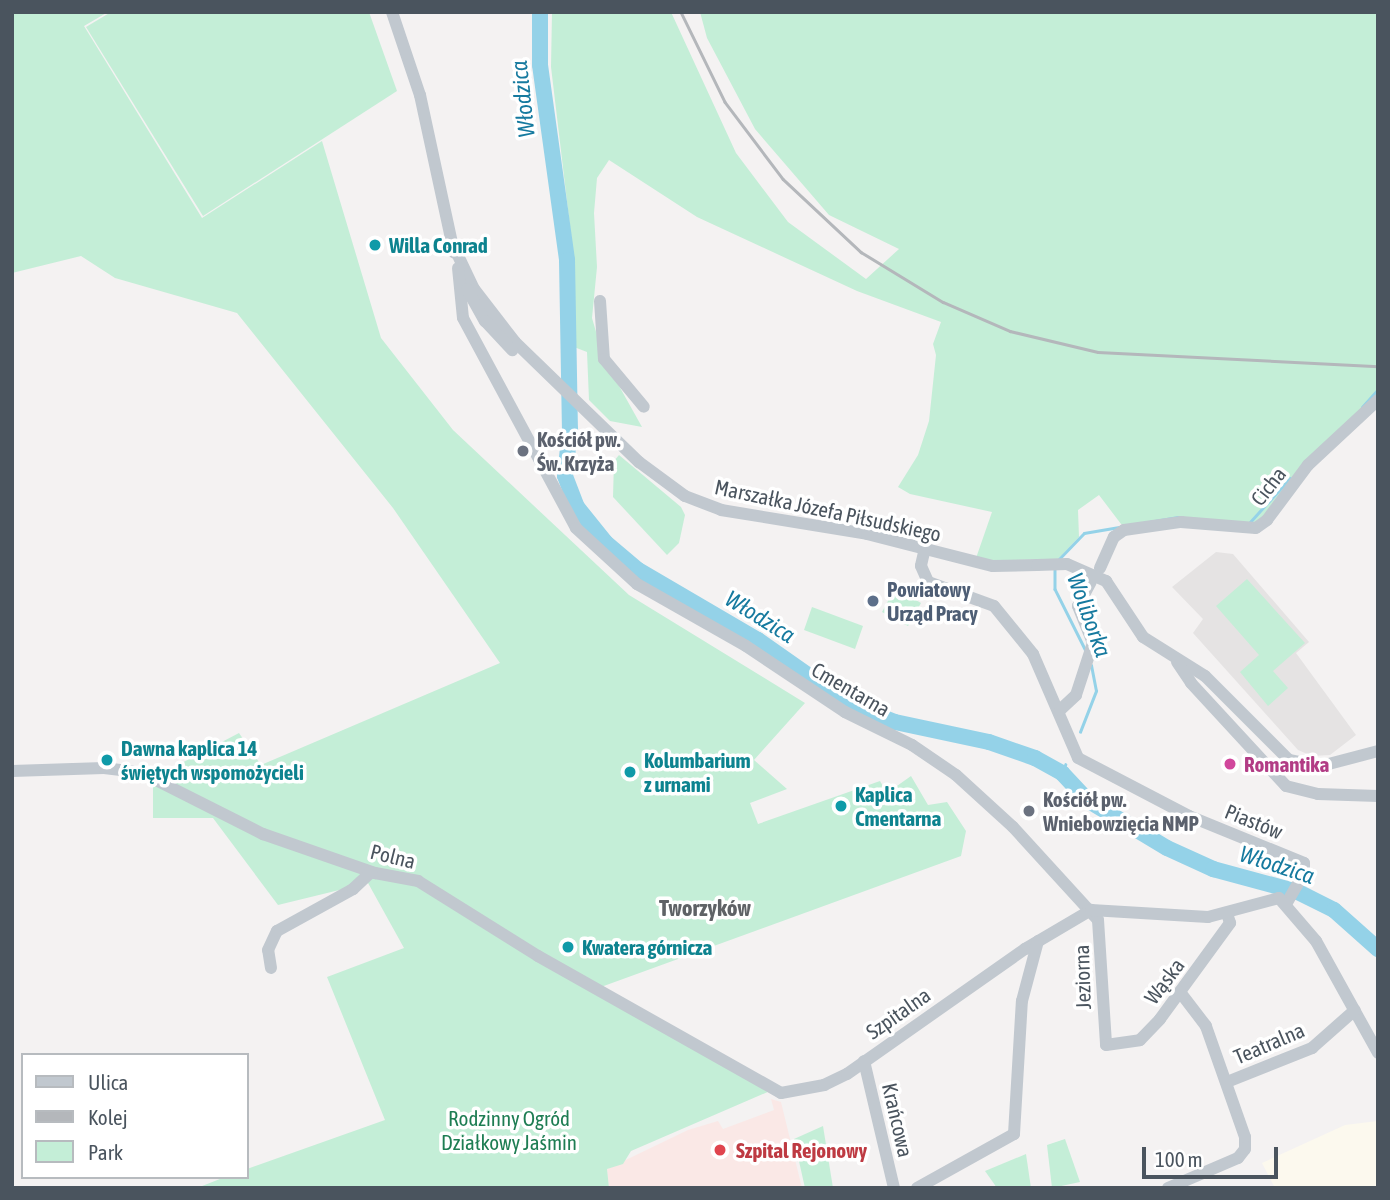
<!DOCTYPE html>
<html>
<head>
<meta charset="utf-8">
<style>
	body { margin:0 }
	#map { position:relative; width:1390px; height:1200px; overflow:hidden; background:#f4f2f2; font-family:"Asap Condensed",sans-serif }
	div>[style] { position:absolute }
	.commercial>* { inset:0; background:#fcf9ee }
	.education>* { inset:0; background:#e5e3e3 }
	.medical>* { inset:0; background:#fae8e6 }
	.green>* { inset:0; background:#c4eed7 }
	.stream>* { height:2.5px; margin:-1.25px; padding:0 1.25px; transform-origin:1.25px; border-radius:1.25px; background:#94d2e8 }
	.river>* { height:16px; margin:-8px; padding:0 8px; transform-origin:8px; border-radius:8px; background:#94d2e8 }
	.minor>* { height:12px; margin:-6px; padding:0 6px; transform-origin:6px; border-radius:6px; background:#c1c8cf }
	.rail>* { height:2.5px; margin:-1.25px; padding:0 1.25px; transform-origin:1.25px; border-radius:1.25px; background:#b4b7bb }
	.minor-bridge>* { height:12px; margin:-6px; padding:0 6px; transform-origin:6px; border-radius:6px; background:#c1c8cf }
	.dots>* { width:19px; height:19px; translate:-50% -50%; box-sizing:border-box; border:4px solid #fff; border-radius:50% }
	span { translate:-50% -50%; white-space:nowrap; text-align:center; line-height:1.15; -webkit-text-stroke:7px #fff; paint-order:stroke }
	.culture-label { font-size:21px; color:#0d838f; font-weight:700 }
	.left { translate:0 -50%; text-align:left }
	.worship-label { font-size:21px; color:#5b616d; font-weight:700 }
	.street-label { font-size:21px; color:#4a545e }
	.service-label { font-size:21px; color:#4e5e75; font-weight:700 }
	.hotel-label { font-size:21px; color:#b23c85; font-weight:700 }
	.park-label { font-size:21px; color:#1e7d53 }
	.health-label { font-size:21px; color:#be3a42; font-weight:700 }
	.water-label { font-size:23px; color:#167a9f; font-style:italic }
	.neighbourhood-label { font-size:23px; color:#5f6266; font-weight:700 }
	.frame { position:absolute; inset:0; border:14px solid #4a545e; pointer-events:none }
	.legend { position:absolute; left:21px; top:1053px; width:228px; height:126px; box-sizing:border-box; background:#fff; border:2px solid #b7bbbf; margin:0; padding:9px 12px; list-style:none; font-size:21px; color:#4a545e }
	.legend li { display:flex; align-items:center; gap:14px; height:35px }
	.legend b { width:35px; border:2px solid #b7bbbf }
	.scale { position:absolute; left:1142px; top:1147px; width:136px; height:32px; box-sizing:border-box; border:4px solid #4a545e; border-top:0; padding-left:9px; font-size:21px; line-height:24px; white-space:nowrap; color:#4a545e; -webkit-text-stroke:5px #fff; paint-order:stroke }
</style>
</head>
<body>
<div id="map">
	<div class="commercial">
		<div style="clip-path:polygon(1378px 1121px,1378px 1188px,1275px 1188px,1262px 1163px,1345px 1125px)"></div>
	</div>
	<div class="education">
		<div style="clip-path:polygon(1216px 552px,1233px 554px,1309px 642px,1296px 653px,1356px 735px,1330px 755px,1312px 756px,1298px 750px,1193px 633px,1203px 619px,1172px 587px)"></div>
	</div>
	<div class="medical">
		<div style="clip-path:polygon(771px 1099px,781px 1102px,802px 1188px,609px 1188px,607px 1169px,688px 1130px,718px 1121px,723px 1129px,774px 1110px)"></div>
	</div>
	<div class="green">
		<div style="clip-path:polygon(12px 12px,108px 12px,84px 26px,202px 218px,322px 141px,381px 338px,453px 430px,629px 595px,805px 703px,754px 760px,787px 789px,750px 803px,758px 824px,880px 781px,887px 793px,911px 776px,928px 805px,947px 802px,966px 831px,961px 856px,601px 987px,770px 1091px,631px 1151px,623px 1164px,607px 1169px,609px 1188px,197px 1188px,225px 1177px,247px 1177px,247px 1169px,385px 1120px,327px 977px,404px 948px,368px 883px,278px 905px,213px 818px,153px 818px,153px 778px,239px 733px,261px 765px,500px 663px,393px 508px,237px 313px,115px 278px,81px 256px,12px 273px)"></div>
		<div style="clip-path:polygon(111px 12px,369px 12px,397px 91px,203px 216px,86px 27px)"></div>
		<div style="clip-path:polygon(552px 12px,671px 12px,736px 153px,788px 222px,866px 279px,899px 249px,829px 215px,755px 129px,707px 38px,700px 12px,1378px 12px,1378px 395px,1256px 528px,1121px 524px,1099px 495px,1078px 510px,1079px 537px,1058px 559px,975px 561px,992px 512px,910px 494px,898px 487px,918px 455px,929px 421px,936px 355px,933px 344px,941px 322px,857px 291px,697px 217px,609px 160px,597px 178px,594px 213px,597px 267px,592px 318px,604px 359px,642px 427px,610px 421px,589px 400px,587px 352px,574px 347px,574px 260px,551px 67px)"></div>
		<div style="clip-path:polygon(619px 455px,681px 507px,685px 515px,679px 543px,667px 555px,613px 497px,614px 461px)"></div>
		<div style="clip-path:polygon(1247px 579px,1305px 643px,1273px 671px,1288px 688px,1268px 706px,1240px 672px,1259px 655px,1216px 606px)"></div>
		<div style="clip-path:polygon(895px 588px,921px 603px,908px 626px,882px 612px)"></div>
		<div style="clip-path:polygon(812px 607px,863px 626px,855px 649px,804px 630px)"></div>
		<div style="clip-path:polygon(823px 1126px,833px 1188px,805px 1188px,794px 1139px)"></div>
		<div style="clip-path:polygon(1065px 1139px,1080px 1182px,1052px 1188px,1047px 1145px)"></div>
		<div style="clip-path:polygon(1026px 1154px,1031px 1188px,997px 1188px,985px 1171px)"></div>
	</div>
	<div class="stream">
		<div style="left:1362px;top:407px;width:24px;rotate:-48deg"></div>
		<div style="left:1250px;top:522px;width:59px;rotate:-47.7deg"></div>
		<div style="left:1058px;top:560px;width:37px;rotate:-46deg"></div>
		<div style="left:1084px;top:533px;width:95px;rotate:-9.7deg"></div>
		<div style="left:1055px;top:569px;width:20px;rotate:90deg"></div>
		<div style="left:1055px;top:589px;width:67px;rotate:63.4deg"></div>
		<div style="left:1080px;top:732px;width:44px;rotate:-68.7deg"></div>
		<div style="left:1096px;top:691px;width:26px;rotate:-101deg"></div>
		<div style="left:1062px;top:773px;width:9px;rotate:-69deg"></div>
	</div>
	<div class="river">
		<div style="left:540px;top:12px;width:53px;rotate:90deg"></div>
		<div style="left:540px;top:65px;width:197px;rotate:82.1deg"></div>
		<div style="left:567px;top:260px;width:169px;rotate:89deg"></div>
		<div style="left:570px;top:429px;width:47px;rotate:96.1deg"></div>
		<div style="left:565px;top:476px;width:33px;rotate:69deg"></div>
		<div style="left:577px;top:507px;width:45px;rotate:51.3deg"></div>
		<div style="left:605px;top:542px;width:43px;rotate:40.3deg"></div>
		<div style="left:638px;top:570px;width:139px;rotate:30.3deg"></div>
		<div style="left:758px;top:640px;width:111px;rotate:35.1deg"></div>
		<div style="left:849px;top:704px;width:49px;rotate:21.4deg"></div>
		<div style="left:895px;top:722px;width:96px;rotate:12deg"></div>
		<div style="left:989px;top:742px;width:49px;rotate:19.2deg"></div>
		<div style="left:1035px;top:758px;width:31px;rotate:29deg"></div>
		<div style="left:1062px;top:773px;width:37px;rotate:47deg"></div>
		<div style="left:1087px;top:800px;width:93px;rotate:31deg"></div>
		<div style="left:1167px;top:848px;width:51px;rotate:24.5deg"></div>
		<div style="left:1213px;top:869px;width:88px;rotate:15.1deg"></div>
		<div style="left:1298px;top:892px;width:40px;rotate:26.6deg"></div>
		<div style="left:1334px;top:910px;width:59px;rotate:41.6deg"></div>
	</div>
	<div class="minor">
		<div style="left:392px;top:12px;width:88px;rotate:71.4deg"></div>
		<div style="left:420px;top:95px;width:161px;rotate:77.8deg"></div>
		<div style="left:453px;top:245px;width:49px;rotate:64.5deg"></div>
		<div style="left:474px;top:289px;width:67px;rotate:52.3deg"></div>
		<div style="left:515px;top:342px;width:173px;rotate:44.1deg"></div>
		<div style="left:639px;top:462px;width:57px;rotate:36.5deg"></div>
		<div style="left:685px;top:496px;width:39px;rotate:21deg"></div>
		<div style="left:721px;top:510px;width:148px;rotate:9.3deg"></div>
		<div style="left:867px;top:534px;width:130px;rotate:14.3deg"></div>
		<div style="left:993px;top:566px;width:44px;rotate:-1.3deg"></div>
		<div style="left:458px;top:268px;width:50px;rotate:84.3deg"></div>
		<div style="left:463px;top:318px;width:238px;rotate:61.7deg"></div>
		<div style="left:576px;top:528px;width:83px;rotate:42.6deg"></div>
		<div style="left:637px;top:584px;width:125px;rotate:29.6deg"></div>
		<div style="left:746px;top:646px;width:119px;rotate:33.7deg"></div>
		<div style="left:845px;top:712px;width:75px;rotate:26.2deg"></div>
		<div style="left:912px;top:745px;width:53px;rotate:34.3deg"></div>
		<div style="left:956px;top:775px;width:77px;rotate:42.4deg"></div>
		<div style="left:1013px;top:827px;width:126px;rotate:47.6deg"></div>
		<div style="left:1098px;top:920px;width:125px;rotate:86.3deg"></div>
		<div style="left:1106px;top:1045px;width:34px;rotate:-8deg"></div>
		<div style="left:1140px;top:1040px;width:29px;rotate:-46deg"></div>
		<div style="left:1160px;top:1019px;width:119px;rotate:-53.9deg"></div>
		<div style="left:1230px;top:923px;width:10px;rotate:-107deg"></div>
		<div style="left:467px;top:289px;width:37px;rotate:61deg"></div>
		<div style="left:485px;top:321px;width:40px;rotate:47deg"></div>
		<div style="left:600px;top:301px;width:58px;rotate:86.1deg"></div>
		<div style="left:604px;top:359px;width:62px;rotate:50.2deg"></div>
		<div style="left:925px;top:548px;width:18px;rotate:103deg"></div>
		<div style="left:921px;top:566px;width:17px;rotate:66deg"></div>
		<div style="left:928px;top:582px;width:70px;rotate:20deg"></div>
		<div style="left:994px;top:606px;width:62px;rotate:50.9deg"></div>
		<div style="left:1033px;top:654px;width:113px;rotate:66.6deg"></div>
		<div style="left:1078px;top:758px;width:125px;rotate:27.6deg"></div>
		<div style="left:1189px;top:816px;width:124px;rotate:22.2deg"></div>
		<div style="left:1304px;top:863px;width:10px;rotate:90deg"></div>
		<div style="left:1304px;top:873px;width:34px;rotate:120deg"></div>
		<div style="left:1100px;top:568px;width:34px;rotate:-66deg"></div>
		<div style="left:1114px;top:537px;width:12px;rotate:-35deg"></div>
		<div style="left:1124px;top:530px;width:58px;rotate:-8deg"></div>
		<div style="left:1181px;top:522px;width:75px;rotate:4.6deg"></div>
		<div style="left:1256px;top:528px;width:14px;rotate:-36deg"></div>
		<div style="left:1267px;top:520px;width:69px;rotate:-53.3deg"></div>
		<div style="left:1308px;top:465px;width:96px;rotate:-42.9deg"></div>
		<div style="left:1106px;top:581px;width:67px;rotate:56.5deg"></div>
		<div style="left:1143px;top:637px;width:73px;rotate:32.2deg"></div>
		<div style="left:1205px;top:676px;width:119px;rotate:45deg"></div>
		<div style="left:1289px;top:760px;width:33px;rotate:11deg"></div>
		<div style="left:1321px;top:766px;width:59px;rotate:-14.7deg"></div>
		<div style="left:1177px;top:662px;width:25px;rotate:56deg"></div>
		<div style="left:1191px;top:683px;width:140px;rotate:47.3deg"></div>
		<div style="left:1286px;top:786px;width:33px;rotate:14deg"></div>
		<div style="left:1318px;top:794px;width:60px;rotate:1.9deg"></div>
		<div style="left:1060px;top:710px;width:22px;rotate:-43deg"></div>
		<div style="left:1076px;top:695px;width:55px;rotate:-71.9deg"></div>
		<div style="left:1093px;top:643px;width:40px;rotate:-112deg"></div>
		<div style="left:1078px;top:606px;width:27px;rotate:-62deg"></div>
		<div style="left:12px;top:771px;width:92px;rotate:-1.9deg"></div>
		<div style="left:104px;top:768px;width:38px;rotate:7deg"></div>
		<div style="left:142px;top:773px;width:136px;rotate:26.8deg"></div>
		<div style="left:263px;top:834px;width:119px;rotate:19.2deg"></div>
		<div style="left:375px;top:873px;width:44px;rotate:10.5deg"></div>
		<div style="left:418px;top:881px;width:142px;rotate:32deg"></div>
		<div style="left:538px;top:956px;width:279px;rotate:29.4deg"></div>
		<div style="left:781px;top:1093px;width:44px;rotate:-10.5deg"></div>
		<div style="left:824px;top:1085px;width:25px;rotate:-26deg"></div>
		<div style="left:847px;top:1074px;width:218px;rotate:-35.1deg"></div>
		<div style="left:1025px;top:949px;width:77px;rotate:-30.6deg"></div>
		<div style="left:1091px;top:910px;width:117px;rotate:3.4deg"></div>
		<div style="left:1208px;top:917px;width:73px;rotate:-15deg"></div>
		<div style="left:1279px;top:898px;width:57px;rotate:49.3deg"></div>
		<div style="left:1316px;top:941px;width:128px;rotate:61deg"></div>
		<div style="left:271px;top:968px;width:18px;rotate:-99deg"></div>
		<div style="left:268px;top:950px;width:21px;rotate:-65deg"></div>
		<div style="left:277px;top:931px;width:87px;rotate:-28.9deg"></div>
		<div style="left:353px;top:889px;width:25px;rotate:-43deg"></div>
		<div style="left:864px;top:1061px;width:130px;rotate:76.7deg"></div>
		<div style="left:1227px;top:1082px;width:92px;rotate:-21.8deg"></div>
		<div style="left:1312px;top:1048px;width:57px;rotate:-41.5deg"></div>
		<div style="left:917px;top:1188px;width:111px;rotate:-29.1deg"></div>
		<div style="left:1014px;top:1134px;width:133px;rotate:-86.6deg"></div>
		<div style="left:1022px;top:1001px;width:62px;rotate:-75.1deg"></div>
		<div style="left:1168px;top:1188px;width:76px;rotate:-23.2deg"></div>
		<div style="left:1238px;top:1158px;width:11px;rotate:-52deg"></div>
		<div style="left:1245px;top:1149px;width:12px;rotate:-90deg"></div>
		<div style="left:1245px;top:1137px;width:118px;rotate:-109.4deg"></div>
		<div style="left:1206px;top:1026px;width:43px;rotate:-127.4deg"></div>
	</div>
	<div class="rail">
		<div style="left:681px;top:12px;width:100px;rotate:63.9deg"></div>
		<div style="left:725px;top:102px;width:96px;rotate:53deg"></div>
		<div style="left:783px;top:179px;width:107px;rotate:43.1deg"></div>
		<div style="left:861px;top:252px;width:96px;rotate:31.4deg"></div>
		<div style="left:943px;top:302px;width:73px;rotate:23.4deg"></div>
		<div style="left:1010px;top:331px;width:90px;rotate:13.4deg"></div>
		<div style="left:1098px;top:352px;width:280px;rotate:2.9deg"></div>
	</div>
	<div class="minor-bridge">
		<div style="left:1037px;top:565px;width:30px;rotate:-2deg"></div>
		<div style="left:1067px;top:564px;width:43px;rotate:23.6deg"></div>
	</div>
	<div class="dots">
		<div style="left:375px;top:245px;background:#0f9aa8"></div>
		<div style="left:523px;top:451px;background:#6b7280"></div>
		<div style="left:873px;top:601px;background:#5c6f8a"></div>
		<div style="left:107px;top:760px;background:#0f9aa8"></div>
		<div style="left:1230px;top:764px;background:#d1479c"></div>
		<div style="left:630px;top:772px;background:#0f9aa8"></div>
		<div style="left:841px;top:806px;background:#0f9aa8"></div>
		<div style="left:1029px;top:811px;background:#6b7280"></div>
		<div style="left:568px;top:947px;background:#0f9aa8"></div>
		<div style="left:720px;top:1150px;background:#e0444e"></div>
	</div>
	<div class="culture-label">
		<span class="left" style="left:389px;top:245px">Willa Conrad</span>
		<span class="left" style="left:121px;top:760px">Dawna kaplica 14<br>świętych wspomożycieli</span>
		<span class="left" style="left:644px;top:772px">Kolumbarium<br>z urnami</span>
		<span class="left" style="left:855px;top:806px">Kaplica<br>Cmentarna</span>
		<span class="left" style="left:582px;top:947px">Kwatera górnicza</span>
	</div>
	<div class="worship-label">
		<span class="left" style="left:537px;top:451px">Kościół pw.<br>Św. Krzyża</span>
		<span class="left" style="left:1043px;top:811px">Kościół pw.<br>Wniebowzięcia NMP</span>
	</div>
	<div class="street-label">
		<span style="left:1268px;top:486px;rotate:-52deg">Cicha</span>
		<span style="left:828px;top:510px;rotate:12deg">Marszałka Józefa Piłsudskiego</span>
		<span style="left:851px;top:689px;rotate:30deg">Cmentarna</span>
		<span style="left:1254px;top:821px;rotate:22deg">Piastów</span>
		<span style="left:393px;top:856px;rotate:14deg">Polna</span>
		<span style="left:1082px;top:977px;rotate:-92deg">Jeziorna</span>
		<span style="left:1164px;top:981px;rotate:-53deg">Wąska</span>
		<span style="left:898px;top:1013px;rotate:-35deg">Szpitalna</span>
		<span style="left:1269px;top:1043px;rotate:-23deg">Teatralna</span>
		<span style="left:898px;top:1120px;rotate:77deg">Krańcowa</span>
	</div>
	<div class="service-label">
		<span class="left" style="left:887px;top:601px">Powiatowy<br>Urząd Pracy</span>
	</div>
	<div class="hotel-label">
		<span class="left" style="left:1244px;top:764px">Romantika</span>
	</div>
	<div class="park-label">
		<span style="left:509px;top:1130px">Rodzinny Ogród<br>Działkowy Jaśmin</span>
	</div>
	<div class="health-label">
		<span class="left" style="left:736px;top:1150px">Szpital Rejonowy</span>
	</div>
	<div class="water-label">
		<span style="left:523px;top:99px;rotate:-96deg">Włodzica</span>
		<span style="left:1089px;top:615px;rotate:70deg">Woliborka</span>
		<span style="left:760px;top:617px;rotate:32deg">Włodzica</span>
		<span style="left:1277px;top:865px;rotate:18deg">Włodzica</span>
	</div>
	<div class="neighbourhood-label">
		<span style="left:705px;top:908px">Tworzyków</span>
	</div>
	<div class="frame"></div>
	<ul class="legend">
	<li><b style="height:9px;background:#c1c8cf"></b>Ulica</li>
	<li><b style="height:9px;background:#b4b7bb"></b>Kolej</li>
	<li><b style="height:19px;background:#c4eed7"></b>Park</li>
	</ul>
	<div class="scale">100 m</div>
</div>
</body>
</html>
